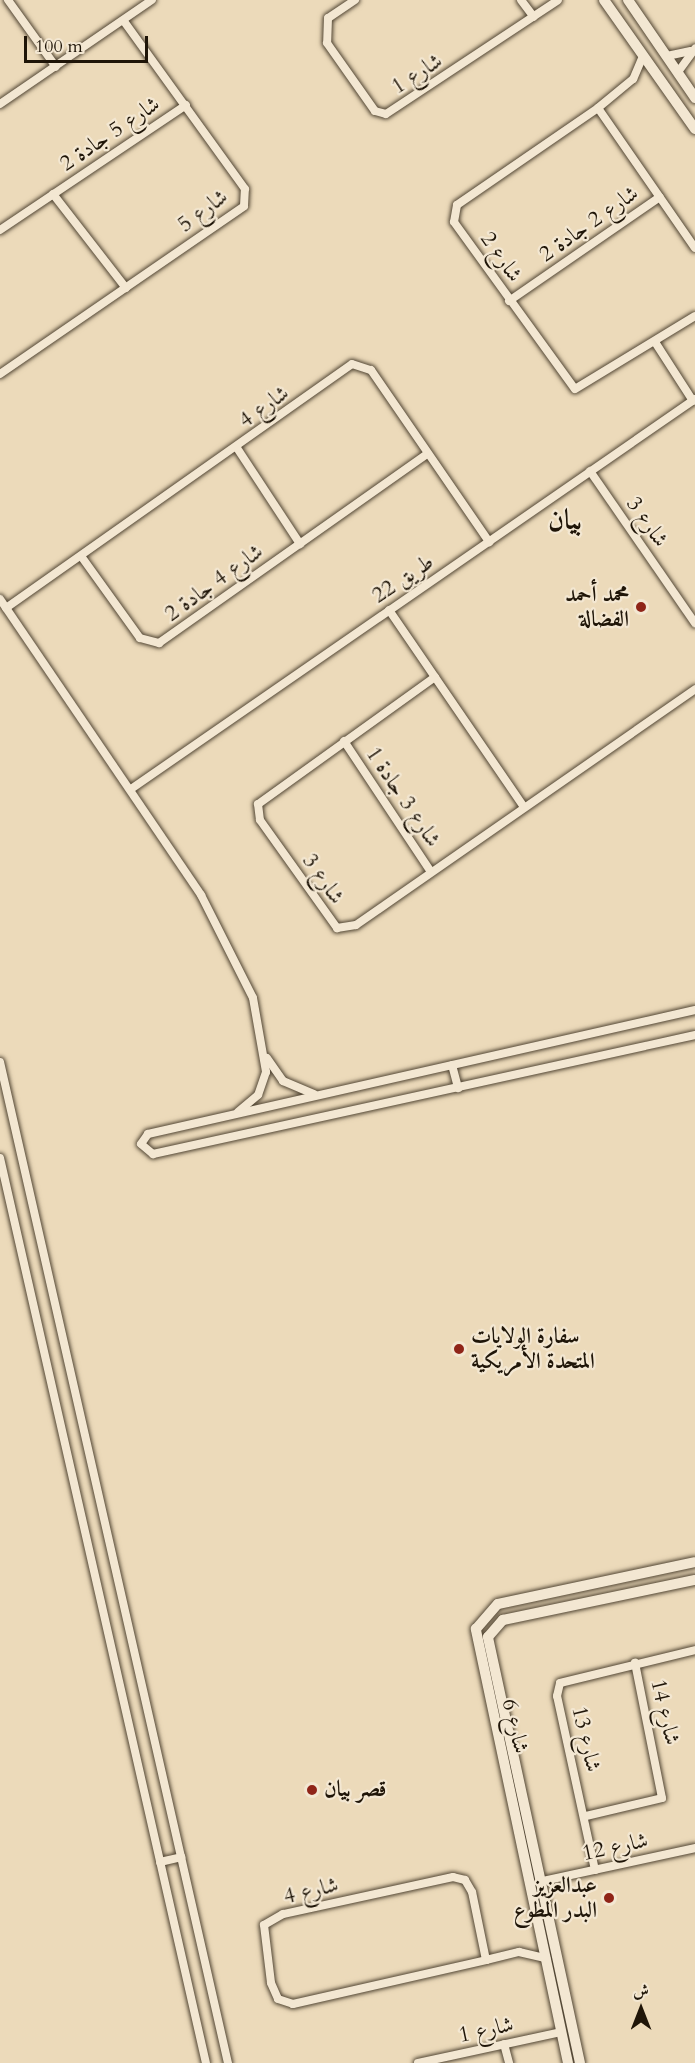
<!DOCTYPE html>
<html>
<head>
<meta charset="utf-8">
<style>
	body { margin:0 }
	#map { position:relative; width:695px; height:2063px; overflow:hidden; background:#ecdaba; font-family:Cardo,Amiri,serif }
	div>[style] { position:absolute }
	.roads { filter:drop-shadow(0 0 2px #524634) drop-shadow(0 0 2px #524634) }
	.minor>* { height:8px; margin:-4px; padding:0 4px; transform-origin:4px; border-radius:4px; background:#f3e7d2 }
	.tertiary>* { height:10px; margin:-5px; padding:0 5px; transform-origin:5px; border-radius:5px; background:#f3e7d2 }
	.dots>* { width:16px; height:16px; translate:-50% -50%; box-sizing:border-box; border:3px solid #f3e7d2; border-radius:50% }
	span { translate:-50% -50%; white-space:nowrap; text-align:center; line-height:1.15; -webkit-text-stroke:4.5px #f3e7d2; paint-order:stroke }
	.street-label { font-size:22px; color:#1f1508 }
	.poi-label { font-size:22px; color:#1f1508; font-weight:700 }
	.right { translate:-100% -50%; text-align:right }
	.left { translate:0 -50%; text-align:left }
	.district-label { font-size:28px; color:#1f1508; font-weight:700 }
	.north { position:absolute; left:611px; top:1979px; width:60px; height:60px; -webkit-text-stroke:4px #f3e7d2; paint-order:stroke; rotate:0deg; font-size:16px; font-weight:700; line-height:24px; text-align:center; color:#1f1508 }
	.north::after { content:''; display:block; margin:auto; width:21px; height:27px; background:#1f1508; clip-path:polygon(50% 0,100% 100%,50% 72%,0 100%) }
	.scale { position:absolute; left:24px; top:36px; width:124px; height:27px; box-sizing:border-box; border:3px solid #1f1508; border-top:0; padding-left:8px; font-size:18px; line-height:21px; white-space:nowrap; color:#1f1508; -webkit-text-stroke:4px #f3e7d2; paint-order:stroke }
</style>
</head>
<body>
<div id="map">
	<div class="roads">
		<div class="minor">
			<div style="left:8px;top:0;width:82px;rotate:54.4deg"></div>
			<div style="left:355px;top:0;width:32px;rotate:146deg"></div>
			<div style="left:328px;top:18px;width:25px;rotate:92deg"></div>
			<div style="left:327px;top:43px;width:83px;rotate:54.8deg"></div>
			<div style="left:375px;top:111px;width:11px;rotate:15deg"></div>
			<div style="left:386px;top:114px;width:206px;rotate:-33.5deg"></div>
			<div style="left:521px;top:0;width:21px;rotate:53deg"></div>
			<div style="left:643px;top:56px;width:25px;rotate:113deg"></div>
			<div style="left:633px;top:79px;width:45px;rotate:140.4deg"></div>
			<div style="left:598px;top:108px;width:171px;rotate:145.5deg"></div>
			<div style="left:457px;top:205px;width:17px;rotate:100deg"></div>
			<div style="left:454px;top:222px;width:206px;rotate:54.1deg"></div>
			<div style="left:575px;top:389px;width:140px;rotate:-31.3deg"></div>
			<div style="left:667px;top:56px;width:24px;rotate:-12deg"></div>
			<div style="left:678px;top:72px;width:29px;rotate:-54deg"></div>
			<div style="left:0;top:104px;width:184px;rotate:-34.4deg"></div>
			<div style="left:598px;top:108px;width:170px;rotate:55.3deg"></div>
			<div style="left:53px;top:194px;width:119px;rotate:52.2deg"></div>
			<div style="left:0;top:230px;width:224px;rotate:-33.9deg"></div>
			<div style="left:509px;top:301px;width:183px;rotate:-34.6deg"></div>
			<div style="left:655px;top:342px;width:70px;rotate:57.2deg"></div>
			<div style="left:0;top:374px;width:296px;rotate:-34.5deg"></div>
			<div style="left:244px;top:206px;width:17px;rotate:-87deg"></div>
			<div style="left:245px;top:189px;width:208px;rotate:-125.8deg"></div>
			<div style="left:237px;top:448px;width:115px;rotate:56.7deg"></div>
			<div style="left:590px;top:471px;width:185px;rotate:55.4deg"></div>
			<div style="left:81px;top:556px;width:101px;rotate:54.3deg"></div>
			<div style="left:140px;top:638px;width:20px;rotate:15deg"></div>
			<div style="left:159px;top:643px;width:328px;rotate:-35.2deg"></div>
			<div style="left:0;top:599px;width:358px;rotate:55.8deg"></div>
			<div style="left:201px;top:895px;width:115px;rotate:63.2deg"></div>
			<div style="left:253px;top:998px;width:75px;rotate:80deg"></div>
			<div style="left:266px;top:1072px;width:24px;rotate:109deg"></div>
			<div style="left:258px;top:1095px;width:26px;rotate:140deg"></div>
			<div style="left:6px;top:608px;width:423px;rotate:-35.2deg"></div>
			<div style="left:352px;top:364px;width:20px;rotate:18deg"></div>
			<div style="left:371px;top:370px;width:209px;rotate:55.5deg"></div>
			<div style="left:389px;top:610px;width:237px;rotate:55.6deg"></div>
			<div style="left:435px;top:677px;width:218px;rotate:144.3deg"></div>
			<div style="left:258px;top:804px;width:16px;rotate:83deg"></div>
			<div style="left:260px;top:820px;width:133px;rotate:54.5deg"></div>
			<div style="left:337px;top:928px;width:19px;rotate:-9deg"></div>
			<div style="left:356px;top:925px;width:413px;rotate:-34.8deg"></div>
			<div style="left:344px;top:741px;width:157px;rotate:56.4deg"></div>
			<div style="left:131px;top:789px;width:686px;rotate:-34.66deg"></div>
			<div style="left:695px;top:1010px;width:561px;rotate:167.23deg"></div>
			<div style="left:148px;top:1134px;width:12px;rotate:125deg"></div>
			<div style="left:141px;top:1144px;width:16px;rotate:40deg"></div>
			<div style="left:153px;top:1154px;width:555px;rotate:-12.38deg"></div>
			<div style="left:267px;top:1058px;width:28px;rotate:55deg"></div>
			<div style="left:283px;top:1081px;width:34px;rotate:23deg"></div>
			<div style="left:0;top:1062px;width:1027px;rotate:77.17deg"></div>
			<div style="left:452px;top:1065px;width:24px;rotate:75deg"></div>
			<div style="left:0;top:1158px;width:928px;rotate:77.18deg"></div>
			<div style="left:586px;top:1816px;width:78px;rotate:-13.3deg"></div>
			<div style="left:662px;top:1798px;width:138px;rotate:-101.3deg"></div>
			<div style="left:160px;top:1862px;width:22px;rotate:-13deg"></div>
			<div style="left:595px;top:1870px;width:178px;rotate:-102.3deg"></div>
			<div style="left:557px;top:1696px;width:13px;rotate:-77deg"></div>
			<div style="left:560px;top:1683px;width:139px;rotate:-13.7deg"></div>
			<div style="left:543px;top:1881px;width:156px;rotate:-12.2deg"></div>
			<div style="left:486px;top:1960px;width:69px;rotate:-101.6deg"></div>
			<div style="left:472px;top:1892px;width:14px;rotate:-120deg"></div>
			<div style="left:465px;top:1880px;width:12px;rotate:-166deg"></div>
			<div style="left:453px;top:1877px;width:174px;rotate:167.7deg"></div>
			<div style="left:283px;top:1914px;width:22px;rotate:150deg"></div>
			<div style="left:264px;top:1925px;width:58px;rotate:83.1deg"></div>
			<div style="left:271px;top:1983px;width:17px;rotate:66deg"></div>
			<div style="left:278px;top:1999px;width:16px;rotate:18deg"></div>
			<div style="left:293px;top:2004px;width:198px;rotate:-12.8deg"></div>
			<div style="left:486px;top:1960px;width:34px;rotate:-14deg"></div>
			<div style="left:519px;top:1952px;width:28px;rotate:13deg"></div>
			<div style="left:504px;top:2044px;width:20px;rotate:75deg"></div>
			<div style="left:418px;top:2063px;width:146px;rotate:-12.2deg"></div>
		</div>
		<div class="tertiary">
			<div style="left:604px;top:0;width:158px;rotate:54.8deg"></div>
			<div style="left:628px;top:0;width:119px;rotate:55.6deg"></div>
			<div style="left:568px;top:2063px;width:444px;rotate:-102deg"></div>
			<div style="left:476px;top:1629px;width:33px;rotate:-49deg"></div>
			<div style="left:498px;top:1604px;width:201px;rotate:-12deg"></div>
			<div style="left:580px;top:2063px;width:436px;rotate:-102.2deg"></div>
			<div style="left:488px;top:1637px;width:23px;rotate:-49deg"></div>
			<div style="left:503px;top:1620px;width:196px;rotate:-11.8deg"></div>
		</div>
	</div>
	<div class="dots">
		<div style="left:641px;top:607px;background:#8f2418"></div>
		<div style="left:459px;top:1349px;background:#8f2418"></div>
		<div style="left:312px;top:1790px;background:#8f2418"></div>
		<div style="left:609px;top:1898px;background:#8f2418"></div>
	</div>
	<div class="street-label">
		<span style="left:417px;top:74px;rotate:-33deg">شارع 1</span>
		<span style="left:110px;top:134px;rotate:-34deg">شارع 5 جادة 2</span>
		<span style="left:203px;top:211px;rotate:-37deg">شارع 5</span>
		<span style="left:589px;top:224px;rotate:-35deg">شارع 2 جادة 2</span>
		<span style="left:501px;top:257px;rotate:55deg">شارع 2</span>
		<span style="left:264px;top:407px;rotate:-36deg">شارع 4</span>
		<span style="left:647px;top:522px;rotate:55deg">شارع 3</span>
		<span style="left:403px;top:579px;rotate:-34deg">طريق 22</span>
		<span style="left:214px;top:583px;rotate:-36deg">شارع 4 جادة 2</span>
		<span style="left:403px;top:797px;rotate:56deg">شارع 3 جادة 1</span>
		<span style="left:323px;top:879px;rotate:55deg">شارع 3</span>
		<span style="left:665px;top:1712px;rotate:77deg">شارع 14</span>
		<span style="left:515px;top:1726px;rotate:77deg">شارع 6</span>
		<span style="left:586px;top:1739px;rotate:77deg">شارع 13</span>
		<span style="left:615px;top:1847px;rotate:-12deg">شارع 12</span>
		<span style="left:311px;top:1891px;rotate:-14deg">شارع 4</span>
		<span style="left:486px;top:2030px;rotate:-12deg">شارع 1</span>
	</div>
	<div class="poi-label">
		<span class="right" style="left:629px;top:607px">محمد أحمد<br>الفضالة</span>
		<span class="left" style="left:471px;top:1349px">سفارة الولايات<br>المتحدة الأمريكية</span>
		<span class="left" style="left:324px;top:1790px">قصر بيان</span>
		<span class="right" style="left:597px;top:1898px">عبدالعزيز<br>البدر المطوع</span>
	</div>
	<div class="district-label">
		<span style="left:565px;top:520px">بيان</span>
	</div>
	<div class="north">ش</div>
	<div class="scale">100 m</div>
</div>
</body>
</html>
